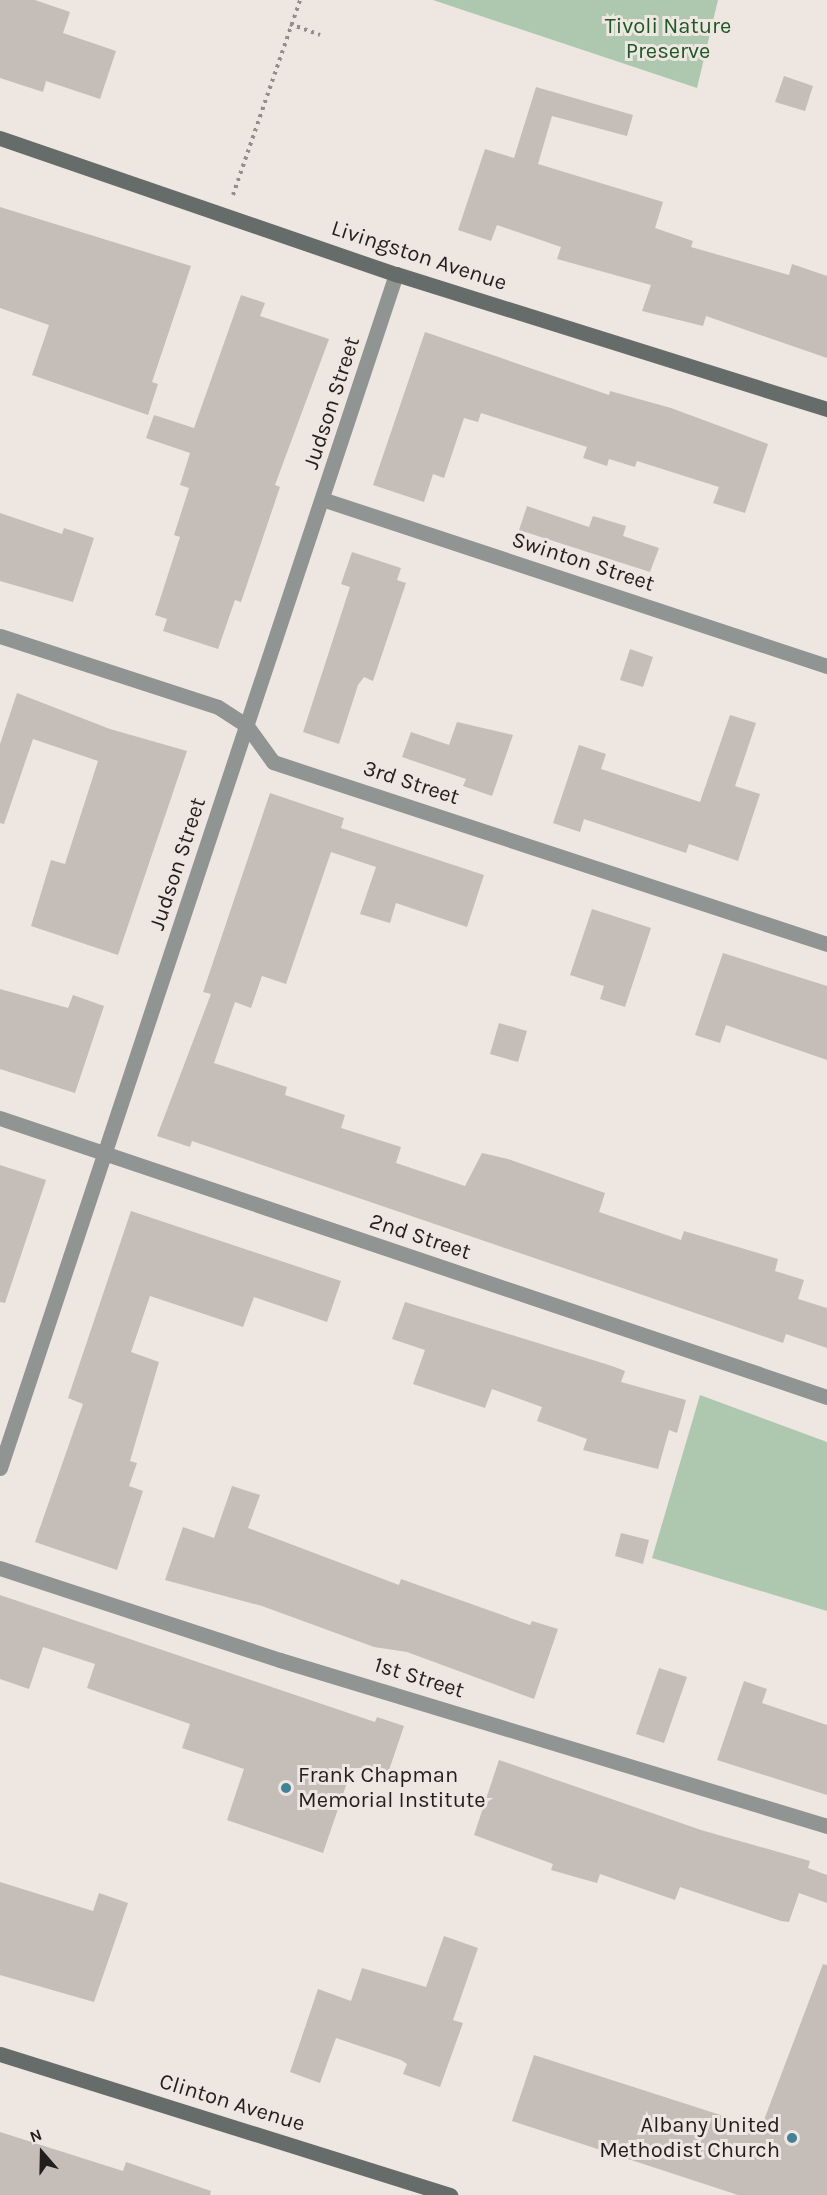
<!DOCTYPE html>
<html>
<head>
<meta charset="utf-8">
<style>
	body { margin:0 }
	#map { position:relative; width:827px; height:2195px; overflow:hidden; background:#eee6e1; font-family:Karla,sans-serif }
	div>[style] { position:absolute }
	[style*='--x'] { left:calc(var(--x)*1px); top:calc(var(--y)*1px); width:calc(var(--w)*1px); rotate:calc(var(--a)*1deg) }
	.green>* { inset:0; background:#aec8af }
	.building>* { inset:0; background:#c5bdb8 }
	.path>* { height:4px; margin-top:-2px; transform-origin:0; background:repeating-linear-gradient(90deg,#938e8a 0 3px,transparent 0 7.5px) }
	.street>* { height:15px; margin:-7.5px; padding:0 7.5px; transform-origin:7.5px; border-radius:7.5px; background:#909493 }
	.secondary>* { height:15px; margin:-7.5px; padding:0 7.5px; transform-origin:7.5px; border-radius:7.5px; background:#666c6a }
	.dots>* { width:16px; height:16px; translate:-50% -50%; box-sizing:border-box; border:3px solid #eee6e1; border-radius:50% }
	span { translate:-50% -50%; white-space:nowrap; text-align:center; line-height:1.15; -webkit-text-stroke:6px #eee6e1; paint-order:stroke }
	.park-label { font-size:22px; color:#1e5825 }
	.street-label { font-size:22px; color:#211e1c }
	.poi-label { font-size:22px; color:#211e1c }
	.left { translate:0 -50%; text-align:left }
	.right { translate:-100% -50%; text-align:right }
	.north { position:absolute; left:12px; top:2123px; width:60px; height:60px; -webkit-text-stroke:4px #eee6e1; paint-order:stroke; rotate:340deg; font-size:16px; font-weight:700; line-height:24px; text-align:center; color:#211e1c }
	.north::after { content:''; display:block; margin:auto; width:21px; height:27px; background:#211e1c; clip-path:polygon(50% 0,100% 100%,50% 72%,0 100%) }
</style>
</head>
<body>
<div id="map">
	<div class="green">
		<div style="clip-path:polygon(433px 0,718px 0,697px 88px)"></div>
		<div style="clip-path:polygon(700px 1395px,827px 1442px,827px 1611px,652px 1558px)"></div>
	</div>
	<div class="building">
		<div style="clip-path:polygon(0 0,35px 0,70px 12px,63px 33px,116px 51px,100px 99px,46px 81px,43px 92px,0 78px)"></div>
		<div style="clip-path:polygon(784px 76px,813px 86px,805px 111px,775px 102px)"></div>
		<div style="clip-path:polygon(536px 87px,633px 115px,627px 136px,552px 116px,538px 164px,663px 202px,655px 228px,693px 241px,691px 247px,789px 275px,792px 264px,827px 276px,827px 358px,706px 316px,703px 326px,642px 311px,651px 285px,557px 259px,561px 247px,497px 225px,491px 241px,458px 230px,485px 149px,514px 158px)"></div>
		<div style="clip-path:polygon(0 207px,191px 266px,152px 382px,158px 384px,148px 415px,32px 375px,49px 325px,0 308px)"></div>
		<div style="clip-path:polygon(241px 295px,265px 303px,260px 316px,329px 339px,275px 485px,280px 487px,241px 602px,235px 600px,218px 649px,163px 631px,167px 619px,155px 615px,180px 537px,174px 535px,189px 488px,180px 485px,190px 453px,146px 438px,154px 415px,194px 428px)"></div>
		<div style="clip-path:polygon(425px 332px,609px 395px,610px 391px,671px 408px,768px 444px,745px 513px,713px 503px,719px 487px,637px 461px,635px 467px,609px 459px,607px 466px,583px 458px,587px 447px,481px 413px,478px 422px,464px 418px,444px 478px,433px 474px,424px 502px,373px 485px)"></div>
		<div style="clip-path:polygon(527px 506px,589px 527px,593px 516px,626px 526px,623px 536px,659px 548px,650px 572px,519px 530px)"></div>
		<div style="clip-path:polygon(0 513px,62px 534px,64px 528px,94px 538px,73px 602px,0 581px)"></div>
		<div style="clip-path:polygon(352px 552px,401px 568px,397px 580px,406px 583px,373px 681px,364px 677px,358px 685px,339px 744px,303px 732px,350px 587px,341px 584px)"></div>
		<div style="clip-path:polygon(630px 649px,653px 657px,643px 687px,620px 680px)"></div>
		<div style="clip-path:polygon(17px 693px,110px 729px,187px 751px,118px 955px,31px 926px,51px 860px,65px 864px,98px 761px,33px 739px,4px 824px,0 823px,0 744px)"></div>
		<div style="clip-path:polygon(730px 715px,756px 723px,735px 786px,760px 794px,738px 861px,689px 844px,686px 853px,584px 819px,580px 832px,553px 823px,579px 745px,606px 754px,601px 769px,700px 802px)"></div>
		<div style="clip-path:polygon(457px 722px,513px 735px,492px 796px,463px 786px,466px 779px,402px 757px,411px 732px,449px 745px)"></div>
		<div style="clip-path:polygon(270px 793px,344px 818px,341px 828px,484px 875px,467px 927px,396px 903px,390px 923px,360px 914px,376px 867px,331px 852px,286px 984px,262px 976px,251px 1008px,235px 1002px,214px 1063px,287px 1087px,285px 1095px,345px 1115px,341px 1128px,401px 1147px,396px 1163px,465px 1186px,482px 1153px,508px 1159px,605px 1193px,599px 1212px,681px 1240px,684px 1231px,778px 1259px,775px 1271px,804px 1280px,798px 1299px,827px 1308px,827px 1348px,786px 1334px,783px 1343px,192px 1141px,190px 1147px,157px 1136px,211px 994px,203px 992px)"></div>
		<div style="clip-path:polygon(592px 909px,651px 928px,625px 1007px,600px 999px,604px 986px,570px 975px)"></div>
		<div style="clip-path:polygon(723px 953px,827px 986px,827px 1060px,726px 1025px,720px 1043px,695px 1035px)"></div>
		<div style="clip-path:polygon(0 989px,68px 1008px,73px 995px,104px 1006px,75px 1093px,0 1069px)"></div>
		<div style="clip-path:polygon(499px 1023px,527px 1031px,518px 1062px,490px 1054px)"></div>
		<div style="clip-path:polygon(0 1165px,46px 1180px,5px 1303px,0 1302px)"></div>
		<div style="clip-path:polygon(131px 1211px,341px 1281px,327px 1322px,254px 1297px,243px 1327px,150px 1296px,131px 1352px,159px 1362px,130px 1461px,137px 1463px,129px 1486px,143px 1491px,117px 1570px,35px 1542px,83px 1404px,68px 1398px)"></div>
		<div style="clip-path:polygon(405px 1302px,612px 1366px,625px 1371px,621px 1382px,686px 1400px,677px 1433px,669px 1430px,658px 1469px,583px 1450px,587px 1439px,537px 1421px,542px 1407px,492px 1389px,485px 1408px,413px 1384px,425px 1350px,392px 1339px)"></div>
		<div style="clip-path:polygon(232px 1486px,260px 1495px,248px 1528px,399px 1585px,401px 1579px,530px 1625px,532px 1621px,558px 1629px,534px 1699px,407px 1652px,374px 1647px,262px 1606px,165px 1580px,183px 1527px,214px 1538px)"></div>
		<div style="clip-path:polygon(621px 1533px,649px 1540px,643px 1564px,615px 1556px)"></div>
		<div style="clip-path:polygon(0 1595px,375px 1722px,377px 1717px,404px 1726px,386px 1779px,352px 1768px,323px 1853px,227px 1820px,244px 1769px,182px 1748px,190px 1724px,87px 1688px,95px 1664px,43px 1647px,29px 1689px,0 1679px)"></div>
		<div style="clip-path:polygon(659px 1668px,687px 1677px,664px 1743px,636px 1734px)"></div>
		<div style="clip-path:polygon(744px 1681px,767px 1689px,762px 1703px,827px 1725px,827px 1795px,717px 1760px)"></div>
		<div style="clip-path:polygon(499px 1760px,701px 1830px,810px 1861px,808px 1868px,827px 1875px,827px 1903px,799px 1893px,789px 1922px,781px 1921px,680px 1887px,675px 1900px,600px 1874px,597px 1883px,551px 1870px,553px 1864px,474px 1835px)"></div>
		<div style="clip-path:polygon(0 1882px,93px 1911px,99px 1893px,128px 1903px,94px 2002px,0 1975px)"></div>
		<div style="clip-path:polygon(444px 1936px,478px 1948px,453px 2020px,463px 2023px,440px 2087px,403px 2074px,407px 2064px,401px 2060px,336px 2038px,320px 2083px,290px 2072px,318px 1989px,351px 2001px,362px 1968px,426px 1987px)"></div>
		<div style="clip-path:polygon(823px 1964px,827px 1965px,827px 2195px,738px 2195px,512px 2121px,534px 2055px,761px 2128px)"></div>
		<div style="clip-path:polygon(0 2132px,123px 2171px,126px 2162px,211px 2191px,210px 2195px,0 2195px)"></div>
	</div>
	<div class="path">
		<div style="--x:290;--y:24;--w:32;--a:20"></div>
		<div style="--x:233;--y:195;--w:206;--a:-71"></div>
	</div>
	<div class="street">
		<div style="--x:325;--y:500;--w:529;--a:18.3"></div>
		<div style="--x:0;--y:636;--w:229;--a:18"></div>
		<div style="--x:218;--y:707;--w:35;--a:33"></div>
		<div style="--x:247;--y:726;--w:44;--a:54.2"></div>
		<div style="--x:273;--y:762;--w:583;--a:18.19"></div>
		<div style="--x:0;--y:1118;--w:873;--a:18.64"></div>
		<div style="--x:0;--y:1468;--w:1258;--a:-71.65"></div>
		<div style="--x:0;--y:1568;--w:295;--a:18.2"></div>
		<div style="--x:280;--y:1660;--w:572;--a:16.88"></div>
	</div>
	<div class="secondary">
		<div style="--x:0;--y:138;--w:419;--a:19"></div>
		<div style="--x:396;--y:274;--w:452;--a:17.4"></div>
		<div style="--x:0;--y:2054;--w:472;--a:17.4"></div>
	</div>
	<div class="dots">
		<div style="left:286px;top:1788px;background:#438197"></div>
		<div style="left:792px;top:2138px;background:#438197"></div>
	</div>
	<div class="park-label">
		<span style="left:668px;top:39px">Tivoli Nature<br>Preserve</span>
	</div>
	<div class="street-label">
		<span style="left:419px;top:256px;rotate:18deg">Livingston Avenue</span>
		<span style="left:332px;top:403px;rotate:-72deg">Judson Street</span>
		<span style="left:583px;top:562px;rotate:18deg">Swinton Street</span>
		<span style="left:411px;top:783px;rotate:18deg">3rd Street</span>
		<span style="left:178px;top:864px;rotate:-72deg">Judson Street</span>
		<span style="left:420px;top:1237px;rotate:18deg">2nd Street</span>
		<span style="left:419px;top:1678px;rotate:17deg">1st Street</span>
		<span style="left:232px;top:2103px;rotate:17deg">Clinton Avenue</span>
	</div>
	<div class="poi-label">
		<span class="left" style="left:298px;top:1788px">Frank Chapman<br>Memorial Institute</span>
		<span class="right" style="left:780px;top:2138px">Albany United<br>Methodist Church</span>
	</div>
	<div class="north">N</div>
</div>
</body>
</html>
